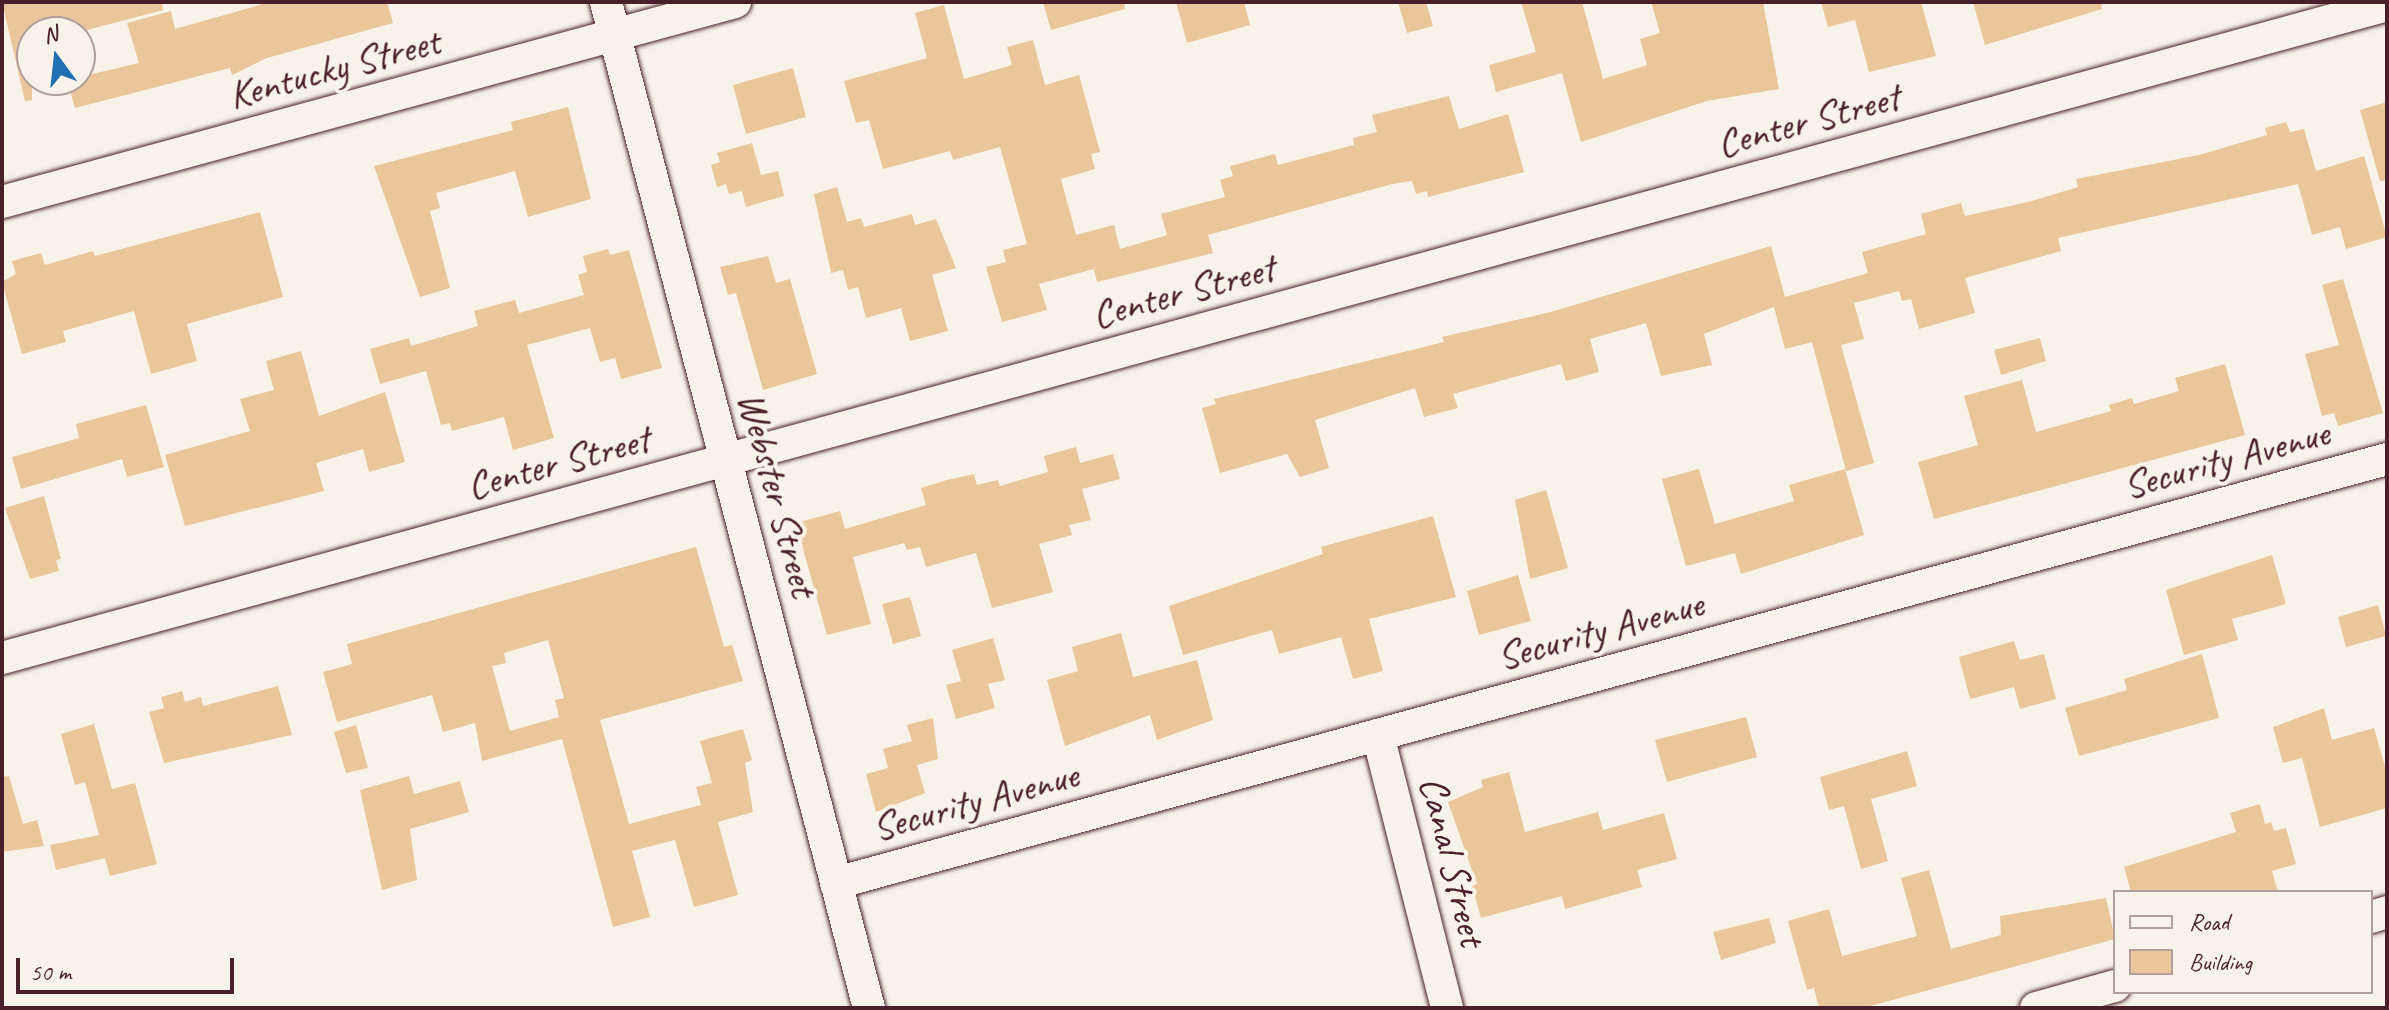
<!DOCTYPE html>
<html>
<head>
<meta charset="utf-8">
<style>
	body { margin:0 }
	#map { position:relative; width:2389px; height:1010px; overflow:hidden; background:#f7f3e8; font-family:Caveat,sans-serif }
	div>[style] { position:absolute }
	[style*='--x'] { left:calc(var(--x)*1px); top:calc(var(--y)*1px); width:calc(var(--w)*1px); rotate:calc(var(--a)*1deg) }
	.building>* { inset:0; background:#ebc69b }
	.roads { filter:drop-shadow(0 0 2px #4a1f2b) drop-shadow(0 0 2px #4a1f2b) }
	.street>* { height:32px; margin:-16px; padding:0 16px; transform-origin:16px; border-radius:16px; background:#f7f3e8 }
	span { translate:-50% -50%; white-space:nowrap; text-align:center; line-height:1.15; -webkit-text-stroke:8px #f7f3e8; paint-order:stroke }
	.street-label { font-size:40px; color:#4a1f2b }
	.frame { position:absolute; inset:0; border:4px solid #4a1f2b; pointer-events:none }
	.legend { position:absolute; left:2113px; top:890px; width:260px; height:104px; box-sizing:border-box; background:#f7f3e8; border:2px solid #b29e9c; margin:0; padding:10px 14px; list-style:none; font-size:24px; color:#4a1f2b }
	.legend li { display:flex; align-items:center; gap:16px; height:40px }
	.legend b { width:40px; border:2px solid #b29e9c }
	.north { position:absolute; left:16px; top:16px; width:80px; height:80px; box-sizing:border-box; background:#f7f3e8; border:2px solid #b29e9c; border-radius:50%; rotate:345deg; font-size:22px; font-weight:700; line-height:32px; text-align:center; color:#4a1f2b }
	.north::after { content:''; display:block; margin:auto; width:28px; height:36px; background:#1f6fb2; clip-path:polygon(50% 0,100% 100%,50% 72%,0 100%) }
	.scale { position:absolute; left:16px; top:958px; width:218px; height:36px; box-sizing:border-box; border:4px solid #4a1f2b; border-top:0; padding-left:10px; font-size:24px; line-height:28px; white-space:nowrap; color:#4a1f2b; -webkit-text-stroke:6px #f7f3e8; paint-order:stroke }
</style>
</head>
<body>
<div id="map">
	<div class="building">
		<div style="clip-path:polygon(2px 2px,162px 2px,163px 10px,80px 32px,32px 32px,32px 100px,25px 101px)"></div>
		<div style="clip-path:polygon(270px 2px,387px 2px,393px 23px,267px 58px,232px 75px,230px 68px,75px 108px,67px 80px,139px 63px,127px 23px,171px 11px,175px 29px)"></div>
		<div style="clip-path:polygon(1043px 2px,1124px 2px,1125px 9px,1051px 30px)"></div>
		<div style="clip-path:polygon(1176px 2px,1244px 2px,1250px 25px,1187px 43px)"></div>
		<div style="clip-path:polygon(1398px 2px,1426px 2px,1433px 26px,1407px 33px)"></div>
		<div style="clip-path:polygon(1521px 2px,1582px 2px,1603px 79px,1647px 65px,1640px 39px,1660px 33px,1651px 2px,1763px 2px,1779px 89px,1707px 101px,1581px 142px,1562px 73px,1496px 92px,1489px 65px,1536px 52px)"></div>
		<div style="clip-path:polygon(1821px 2px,1921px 2px,1936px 56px,1869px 72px,1855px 20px,1828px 27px)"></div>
		<div style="clip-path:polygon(1973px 2px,2101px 2px,2102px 9px,1985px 45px)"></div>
		<div style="clip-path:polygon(944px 5px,964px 79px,1012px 65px,1007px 47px,1033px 40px,1045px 85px,1079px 75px,1100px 152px,1091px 154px,1095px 169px,1061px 179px,1076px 235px,1114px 225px,1120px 249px,1167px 235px,1161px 214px,1225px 197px,1220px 180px,1233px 176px,1230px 166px,1275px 154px,1278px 165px,1354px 145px,1353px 138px,1377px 132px,1372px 115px,1449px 96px,1459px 129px,1508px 114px,1524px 172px,1428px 197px,1427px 191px,1416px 194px,1412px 181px,1392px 184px,1208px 235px,1213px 253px,1097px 282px,1094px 269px,1039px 284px,1047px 310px,1002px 322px,986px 267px,1006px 262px,1003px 250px,1027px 244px,1000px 147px,953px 160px,950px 151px,883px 169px,869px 120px,856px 123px,844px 81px,927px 58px,915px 13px)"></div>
		<div style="clip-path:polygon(793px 68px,806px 117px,746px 134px,733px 85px)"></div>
		<div style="clip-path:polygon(2387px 102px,2387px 180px,2380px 181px,2360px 110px)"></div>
		<div style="clip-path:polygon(568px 107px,591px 199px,528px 217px,515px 171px,436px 193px,440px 208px,430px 211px,450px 288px,420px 297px,374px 166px,513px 130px,511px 122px)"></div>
		<div style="clip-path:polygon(2286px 122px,2290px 132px,2304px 129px,2316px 171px,2364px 156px,2387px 237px,2346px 249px,2340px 227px,2312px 235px,2298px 184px,2058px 238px,2061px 251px,1965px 278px,1975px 313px,1919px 329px,1911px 299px,1902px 301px,1899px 291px,1854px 303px,1864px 339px,1841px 345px,1874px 463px,1846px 471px,1812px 342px,1785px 349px,1774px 307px,1704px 334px,1712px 365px,1661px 376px,1646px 323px,1590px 339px,1599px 372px,1566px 381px,1561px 364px,1453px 394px,1458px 408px,1424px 417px,1415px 388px,1315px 420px,1329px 468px,1300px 477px,1287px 454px,1220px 473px,1202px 408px,1216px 404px,1214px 399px,1444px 342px,1442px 337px,1551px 312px,1771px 246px,1785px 297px,1868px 273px,1862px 252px,1926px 234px,1921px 214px,1961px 203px,1965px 216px,2032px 201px,2078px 187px,2076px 179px,2199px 155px,2267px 135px,2265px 128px)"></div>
		<div style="clip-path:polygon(752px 143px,761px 175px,778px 171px,784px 196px,746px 207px,742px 191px,729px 194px,726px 184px,717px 187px,711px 165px,720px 162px,717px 153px)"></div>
		<div style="clip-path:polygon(837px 187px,847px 222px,861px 218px,864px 227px,912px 214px,915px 225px,936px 219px,956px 268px,932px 275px,948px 331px,910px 341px,901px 308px,866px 318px,858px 287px,848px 290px,843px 270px,831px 273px,814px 194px)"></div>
		<div style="clip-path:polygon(260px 212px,283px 297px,187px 324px,197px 361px,151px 374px,134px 311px,63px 331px,66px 342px,22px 354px,2px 282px,16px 274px,12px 261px,41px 253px,45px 265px,93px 251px,95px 256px)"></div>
		<div style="clip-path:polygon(608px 249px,610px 255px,629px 250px,662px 368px,621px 379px,615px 358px,600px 362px,590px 328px,527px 345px,554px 438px,513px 450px,504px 417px,452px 431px,450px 423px,441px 425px,426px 371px,380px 384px,370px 349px,409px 338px,411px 346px,478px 326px,474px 311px,515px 300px,519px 313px,584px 295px,578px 275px,587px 272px,583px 256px)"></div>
		<div style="clip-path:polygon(768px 256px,776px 283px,790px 279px,817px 374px,763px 390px,736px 293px,728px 295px,720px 267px)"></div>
		<div style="clip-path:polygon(2343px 279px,2383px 413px,2338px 426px,2334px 413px,2322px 416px,2305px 354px,2339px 345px,2322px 285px)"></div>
		<div style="clip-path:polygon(2040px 338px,2046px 361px,2001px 375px,1994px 350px)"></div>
		<div style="clip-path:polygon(301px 351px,319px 416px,385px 392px,405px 462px,369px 472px,363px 449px,316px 463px,324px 491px,185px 526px,165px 455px,250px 431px,240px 399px,274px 390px,266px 361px)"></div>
		<div style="clip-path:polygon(2225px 364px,2245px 435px,1934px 519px,1918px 462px,1978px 445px,1964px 396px,2022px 380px,2036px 432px,2111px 411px,2109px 405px,2132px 398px,2134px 404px,2179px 391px,2175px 378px)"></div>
		<div style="clip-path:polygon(146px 405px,164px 467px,127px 477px,122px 459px,21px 489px,12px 457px,79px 438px,76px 424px)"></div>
		<div style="clip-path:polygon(1076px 447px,1080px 463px,1113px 454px,1120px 479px,1082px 489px,1091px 520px,1069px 525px,1072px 535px,1039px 544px,1053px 592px,992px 608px,976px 553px,926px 567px,920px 547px,907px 550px,904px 543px,853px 557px,871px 624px,827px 635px,796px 523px,840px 511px,845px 529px,926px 505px,921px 488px,947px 480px,974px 474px,977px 485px,998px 480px,1000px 486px,1048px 472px,1044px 456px)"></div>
		<div style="clip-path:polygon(1699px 469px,1715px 524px,1794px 501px,1789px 485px,1845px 469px,1864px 535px,1741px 574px,1735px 553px,1686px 566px,1662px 479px)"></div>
		<div style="clip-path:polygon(1546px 490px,1568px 568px,1530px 579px,1515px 500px)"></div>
		<div style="clip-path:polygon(44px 496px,61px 559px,56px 560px,59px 571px,30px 579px,5px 508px)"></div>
		<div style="clip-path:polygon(1433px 516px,1456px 597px,1369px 619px,1383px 671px,1353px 679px,1341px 637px,1279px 654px,1272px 630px,1183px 655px,1169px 606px,1323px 554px,1321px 547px)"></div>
		<div style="clip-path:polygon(evenodd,696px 547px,724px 647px,732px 645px,743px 681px,600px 720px,629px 824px,701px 805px,696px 787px,712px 783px,700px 741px,743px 729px,752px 760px,745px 763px,753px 812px,718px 822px,738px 895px,694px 907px,675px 840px,632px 851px,650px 917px,613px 927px,562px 739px,482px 761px,475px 723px,443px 732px,432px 695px,337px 722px,323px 672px,352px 664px,347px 644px,696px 547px,548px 640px,564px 698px,555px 700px,559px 717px,510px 731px,492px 666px,506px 663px,504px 653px,548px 640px)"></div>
		<div style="clip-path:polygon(2272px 555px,2286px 604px,2232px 619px,2238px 640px,2184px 655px,2166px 590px)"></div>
		<div style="clip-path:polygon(1518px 575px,1531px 621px,1479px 635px,1467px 591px)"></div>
		<div style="clip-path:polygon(910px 597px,921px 636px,893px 644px,882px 604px)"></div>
		<div style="clip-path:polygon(2378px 605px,2386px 636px,2346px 647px,2338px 617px)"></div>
		<div style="clip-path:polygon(1121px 633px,1133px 677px,1197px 660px,1213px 720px,1157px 740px,1150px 715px,1065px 746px,1047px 680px,1078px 671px,1072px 647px)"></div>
		<div style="clip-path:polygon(993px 638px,1005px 680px,988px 684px,995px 708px,956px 719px,946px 685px,961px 681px,952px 650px)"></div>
		<div style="clip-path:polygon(2014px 641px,2020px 660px,2044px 654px,2056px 699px,2020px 709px,2014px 687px,1970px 699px,1959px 657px)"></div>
		<div style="clip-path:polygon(2202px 654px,2219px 718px,2079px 756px,2065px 708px,2127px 690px,2124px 679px)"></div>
		<div style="clip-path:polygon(278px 686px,292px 735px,164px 763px,149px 712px,164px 708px,161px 697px,182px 691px,185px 702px,201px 697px,203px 706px)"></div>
		<div style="clip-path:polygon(2324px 708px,2332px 740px,2374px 728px,2387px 774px,2387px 808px,2320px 827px,2302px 758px,2283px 763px,2273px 727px)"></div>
		<div style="clip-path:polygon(1746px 717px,1757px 757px,1667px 782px,1655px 740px)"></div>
		<div style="clip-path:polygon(933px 718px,938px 759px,917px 765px,925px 793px,876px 812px,866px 774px,888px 768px,883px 749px,912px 741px,907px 725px)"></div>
		<div style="clip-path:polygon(94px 724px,112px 789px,135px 783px,157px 864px,110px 876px,105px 858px,56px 870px,50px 845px,99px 835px,85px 782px,75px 785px,61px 734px)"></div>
		<div style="clip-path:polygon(356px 725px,368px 768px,346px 773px,334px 732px)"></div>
		<div style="clip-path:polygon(1907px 751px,1917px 786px,1871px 799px,1888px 861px,1861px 869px,1844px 806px,1829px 810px,1820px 777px)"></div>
		<div style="clip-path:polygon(1509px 772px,1525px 832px,1598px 812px,1603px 830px,1664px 813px,1677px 859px,1637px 870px,1642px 887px,1565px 909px,1562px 896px,1481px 918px,1472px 886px,1477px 884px,1448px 802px,1483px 787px,1481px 780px)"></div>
		<div style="clip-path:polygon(9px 776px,23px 824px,37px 820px,44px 846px,2px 852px,2px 777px)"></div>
		<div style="clip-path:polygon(409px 776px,414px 794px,460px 781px,469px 812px,410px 829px,417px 880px,382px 890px,360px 790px)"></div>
		<div style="clip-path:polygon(2260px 804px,2265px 824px,2271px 822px,2274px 831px,2286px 828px,2296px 864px,2272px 871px,2278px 892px,2131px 892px,2124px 867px,2236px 832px,2230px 813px)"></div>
		<div style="clip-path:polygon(1929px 870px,1951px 949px,2001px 935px,2000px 916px,2106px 898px,2115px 939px,1863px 1008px,1819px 1008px,1814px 988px,1807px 990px,1788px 921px,1829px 909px,1842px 956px,1917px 936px,1901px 878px)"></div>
		<div style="clip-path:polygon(1769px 918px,1776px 943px,1721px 960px,1713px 932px)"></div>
	</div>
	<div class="roads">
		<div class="street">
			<div style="--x:606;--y:2;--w:1040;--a:75.35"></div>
			<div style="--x:2;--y:202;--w:760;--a:-15.26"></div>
			<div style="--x:2;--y:658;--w:2473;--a:-15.31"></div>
			<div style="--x:1378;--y:735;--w:282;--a:75.8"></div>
			<div style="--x:836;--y:883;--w:1608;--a:-15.29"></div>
			<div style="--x:2371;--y:917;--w:17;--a:-17"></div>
			<div style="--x:2036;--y:1008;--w:82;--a:-15.6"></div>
		</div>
	</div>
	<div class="street-label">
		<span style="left:334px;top:68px;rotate:-15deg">Kentucky Street</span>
		<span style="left:1808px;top:120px;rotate:-15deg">Center Street</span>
		<span style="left:1183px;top:291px;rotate:-15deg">Center Street</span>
		<span style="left:2226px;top:459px;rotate:-15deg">Security Avenue</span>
		<span style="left:558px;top:462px;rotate:-15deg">Center Street</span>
		<span style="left:778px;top:494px;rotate:75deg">Webster Street</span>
		<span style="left:1600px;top:630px;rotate:-15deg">Security Avenue</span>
		<span style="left:975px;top:801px;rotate:-15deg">Security Avenue</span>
		<span style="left:1453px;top:861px;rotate:76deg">Canal Street</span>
	</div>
	<div class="frame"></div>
	<ul class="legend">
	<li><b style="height:10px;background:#f7f3e8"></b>Road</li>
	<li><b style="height:22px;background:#ebc69b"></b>Building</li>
	</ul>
	<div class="north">N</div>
	<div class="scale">50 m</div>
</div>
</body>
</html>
